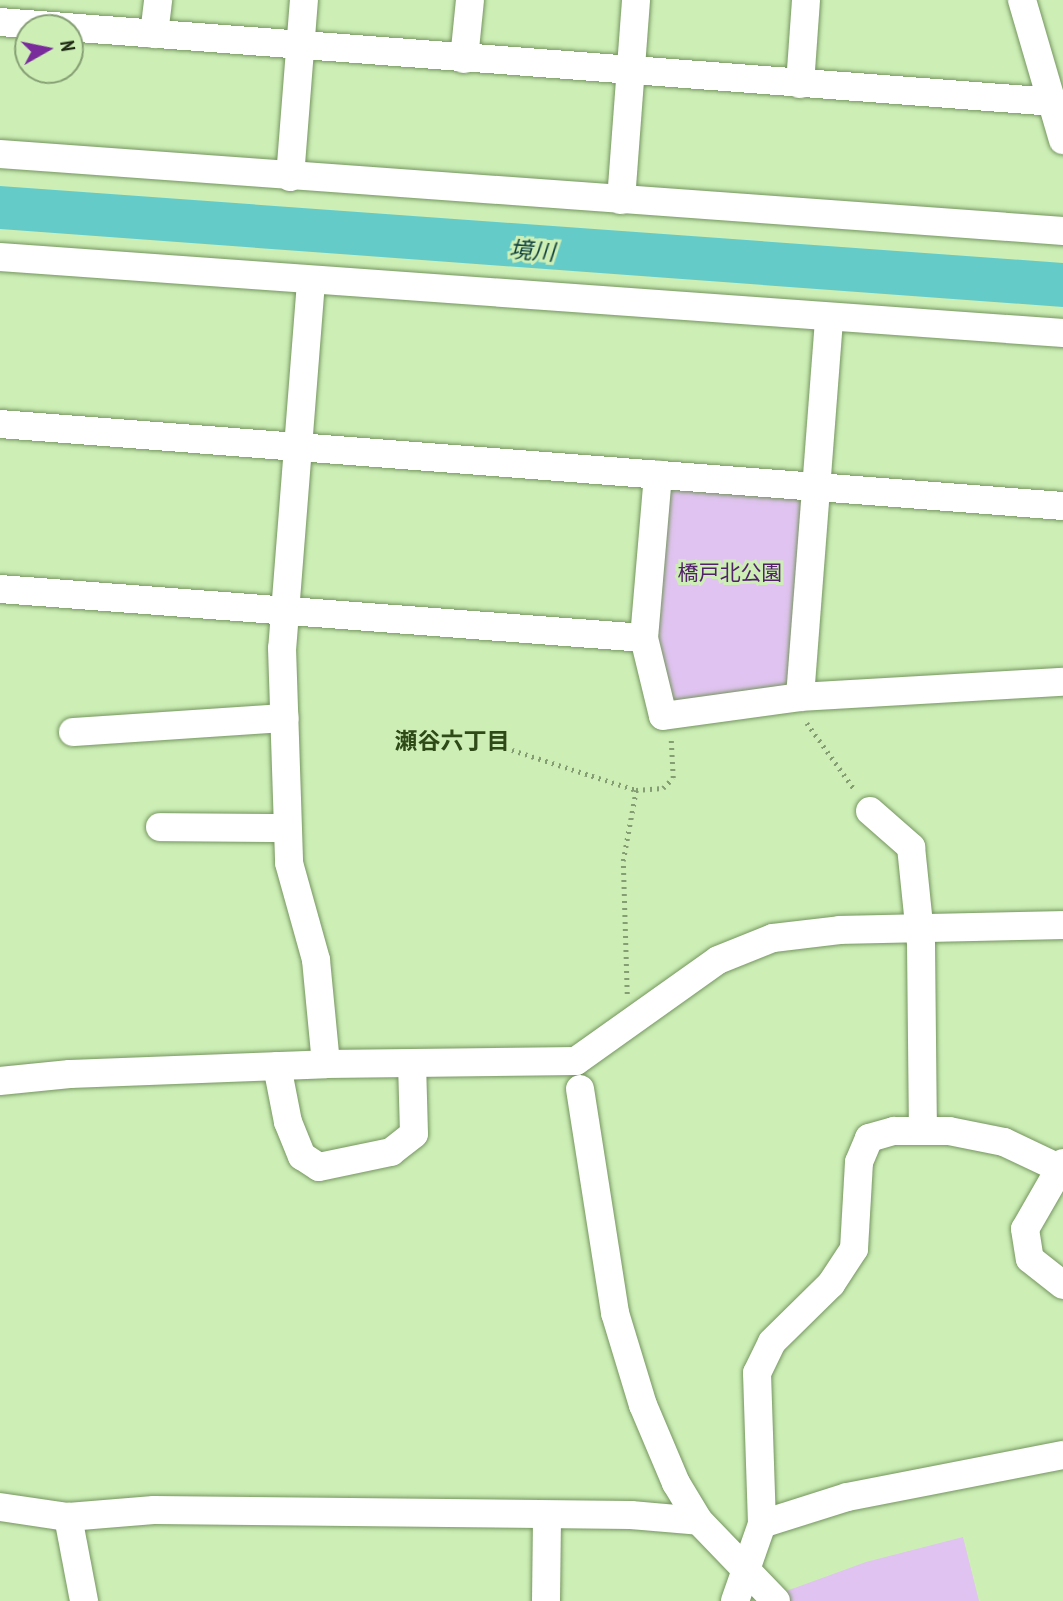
<!DOCTYPE html>
<html>
<head>
<meta charset="utf-8">
<style>
	body { margin:0 }
	#map { position:relative; width:1063px; height:1601px; overflow:hidden; background:#cdefb6; font-family:"PT Sans Narrow","Noto Sans JP",sans-serif }
	div>[style] { position:absolute }
	[style*='--x'] { left:calc(var(--x)*1px); top:calc(var(--y)*1px); width:calc(var(--w)*1px); rotate:calc(var(--a)*1deg) }
	.green>* { inset:0; background:#e0c3f0 }
	.water>* { inset:0; background:#65cbc8 }
	.path>* { height:4.5px; margin-top:-2.25px; transform-origin:0; background:repeating-linear-gradient(90deg,#849d72 0 2px,transparent 0 7px) }
	.roads { filter:drop-shadow(0 0 2px #769560) drop-shadow(0 0 2px #769560) }
	.minor>* { height:28px; margin:-14px; padding:0 14px; transform-origin:14px; border-radius:14px; background:#fff }
	span { translate:-50% -50%; white-space:nowrap; text-align:center; line-height:1.15; -webkit-text-stroke:6px #cdefb6; paint-order:stroke }
	.park-label { font-size:21px; color:#52216a }
	.water-label { font-size:23px; color:#0f3f3e; font-style:italic }
	.neighbourhood-label { font-size:23px; color:#2e4a17; font-weight:700 }
	.north { position:absolute; left:14px; top:14px; width:70px; height:70px; box-sizing:border-box; background:#cdefb6; border:2px solid #869f74; border-radius:50%; rotate:81deg; font-size:19px; font-weight:700; line-height:28px; text-align:center; color:#1c2812 }
	.north::after { content:''; display:block; margin:auto; width:24px; height:32px; background:#792b9c; clip-path:polygon(50% 0,100% 100%,50% 72%,0 100%) }
</style>
</head>
<body>
<div id="map">
	<div class="green">
		<div style="clip-path:polygon(681px 485px,809px 499px,792px 682px,778px 691px,674px 703px,652px 647px,665px 491px)"></div>
		<div style="clip-path:polygon(963px 1537px,979px 1601px,786px 1601px,778px 1594px,866px 1562px)"></div>
	</div>
	<div class="water">
		<div style="clip-path:polygon(0 186px,1063px 263px,1063px 307px,0 229px)"></div>
	</div>
	<div class="path">
		<div style="--x:807;--y:723;--w:82;--a:54.4"></div>
		<div style="--x:512;--y:750;--w:130;--a:17.9"></div>
		<div style="--x:636;--y:790;--w:27;--a:-4"></div>
		<div style="--x:663;--y:788;--w:14;--a:-45"></div>
		<div style="--x:673;--y:778;--w:38;--a:-93"></div>
		<div style="--x:627;--y:994;--w:133;--a:-91.7"></div>
		<div style="--x:623;--y:861;--w:72;--a:-79.6"></div>
	</div>
	<div class="roads">
		<div class="minor">
			<div style="--x:1022;--y:0;--w:146;--a:73.7"></div>
			<div style="--x:0;--y:22;--w:1056;--a:4.34"></div>
			<div style="--x:154;--y:34;--w:34;--a:-83"></div>
			<div style="--x:464;--y:59;--w:59;--a:-84.2"></div>
			<div style="--x:800;--y:84;--w:84;--a:-85.9"></div>
			<div style="--x:0;--y:154;--w:1066;--a:4.14"></div>
			<div style="--x:290;--y:177;--w:178;--a:-85.5"></div>
			<div style="--x:621;--y:200;--w:201;--a:-85.7"></div>
			<div style="--x:0;--y:257;--w:1066;--a:4.09"></div>
			<div style="--x:311;--y:282;--w:367;--a:94.5"></div>
			<div style="--x:282;--y:648;--w:215;--a:88.1"></div>
			<div style="--x:289;--y:863;--w:101;--a:74.4"></div>
			<div style="--x:316;--y:960;--w:104;--a:84.5"></div>
			<div style="--x:0;--y:424;--w:1066;--a:4.41"></div>
			<div style="--x:0;--y:589;--w:646;--a:4.35"></div>
			<div style="--x:644;--y:638;--w:80;--a:76.3"></div>
			<div style="--x:663;--y:716;--w:138;--a:-7.9"></div>
			<div style="--x:800;--y:697;--w:263;--a:-3.3"></div>
			<div style="--x:644;--y:638;--w:164;--a:-85.1"></div>
			<div style="--x:800;--y:697;--w:379;--a:-85.6"></div>
			<div style="--x:73;--y:732;--w:212;--a:-3.8"></div>
			<div style="--x:870;--y:811;--w:55;--a:41.3"></div>
			<div style="--x:911;--y:847;--w:98;--a:84.1"></div>
			<div style="--x:921;--y:944;--w:186;--a:89.4"></div>
			<div style="--x:160;--y:827;--w:127;--a:0.5"></div>
			<div style="--x:277;--y:1066;--w:57;--a:78.9"></div>
			<div style="--x:288;--y:1122;--w:37;--a:68"></div>
			<div style="--x:302;--y:1156;--w:20;--a:33"></div>
			<div style="--x:319;--y:1167;--w:74;--a:-11.8"></div>
			<div style="--x:391;--y:1152;--w:29;--a:-38"></div>
			<div style="--x:414;--y:1134;--w:70;--a:-91.6"></div>
			<div style="--x:0;--y:1081;--w:70;--a:-5.7"></div>
			<div style="--x:70;--y:1074;--w:256;--a:-2.2"></div>
			<div style="--x:326;--y:1064;--w:250;--a:-0.7"></div>
			<div style="--x:576;--y:1061;--w:174;--a:-35.4"></div>
			<div style="--x:718;--y:960;--w:59;--a:-21.8"></div>
			<div style="--x:773;--y:938;--w:67;--a:-6.8"></div>
			<div style="--x:840;--y:930;--w:223;--a:-1.3"></div>
			<div style="--x:580;--y:1089;--w:227;--a:81.1"></div>
			<div style="--x:615;--y:1313;--w:96;--a:73.1"></div>
			<div style="--x:643;--y:1405;--w:85;--a:67.1"></div>
			<div style="--x:676;--y:1483;--w:44;--a:58.8"></div>
			<div style="--x:699;--y:1521;--w:111;--a:46.1"></div>
			<div style="--x:1063;--y:1163;--w:76;--a:119.9"></div>
			<div style="--x:1025;--y:1229;--w:30;--a:81"></div>
			<div style="--x:1030;--y:1259;--w:42;--a:38.2"></div>
			<div style="--x:0;--y:1507;--w:69;--a:8.4"></div>
			<div style="--x:68;--y:1517;--w:86;--a:-4.7"></div>
			<div style="--x:154;--y:1510;--w:477;--a:0.6"></div>
			<div style="--x:631;--y:1515;--w:68;--a:5"></div>
			<div style="--x:68;--y:1517;--w:86;--a:79.2"></div>
			<div style="--x:762;--y:1524;--w:89;--a:-17.6"></div>
			<div style="--x:847;--y:1497;--w:220;--a:-11"></div>
			<div style="--x:546;--y:1601;--w:85;--a:-89.3"></div>
			<div style="--x:735;--y:1601;--w:82;--a:-70.7"></div>
			<div style="--x:762;--y:1524;--w:151;--a:-91.9"></div>
			<div style="--x:757;--y:1373;--w:34;--a:-64"></div>
			<div style="--x:772;--y:1342;--w:83;--a:-44.5"></div>
			<div style="--x:831;--y:1284;--w:42;--a:-56.7"></div>
			<div style="--x:854;--y:1249;--w:87;--a:-86.7"></div>
			<div style="--x:859;--y:1162;--w:26;--a:-67"></div>
			<div style="--x:869;--y:1138;--w:26;--a:-16"></div>
			<div style="--x:894;--y:1131;--w:55;--a:0"></div>
			<div style="--x:949;--y:1131;--w:56;--a:11.3"></div>
			<div style="--x:1004;--y:1142;--w:61;--a:25.3"></div>
		</div>
	</div>
	<div class="park-label">
		<span style="left:730px;top:573px">橋戸北公園</span>
	</div>
	<div class="water-label">
		<span style="left:532px;top:251px;rotate:4deg">境川</span>
	</div>
	<div class="neighbourhood-label">
		<span style="left:452px;top:741px">瀬谷六丁目</span>
	</div>
	<div class="north">N</div>
</div>
</body>
</html>
